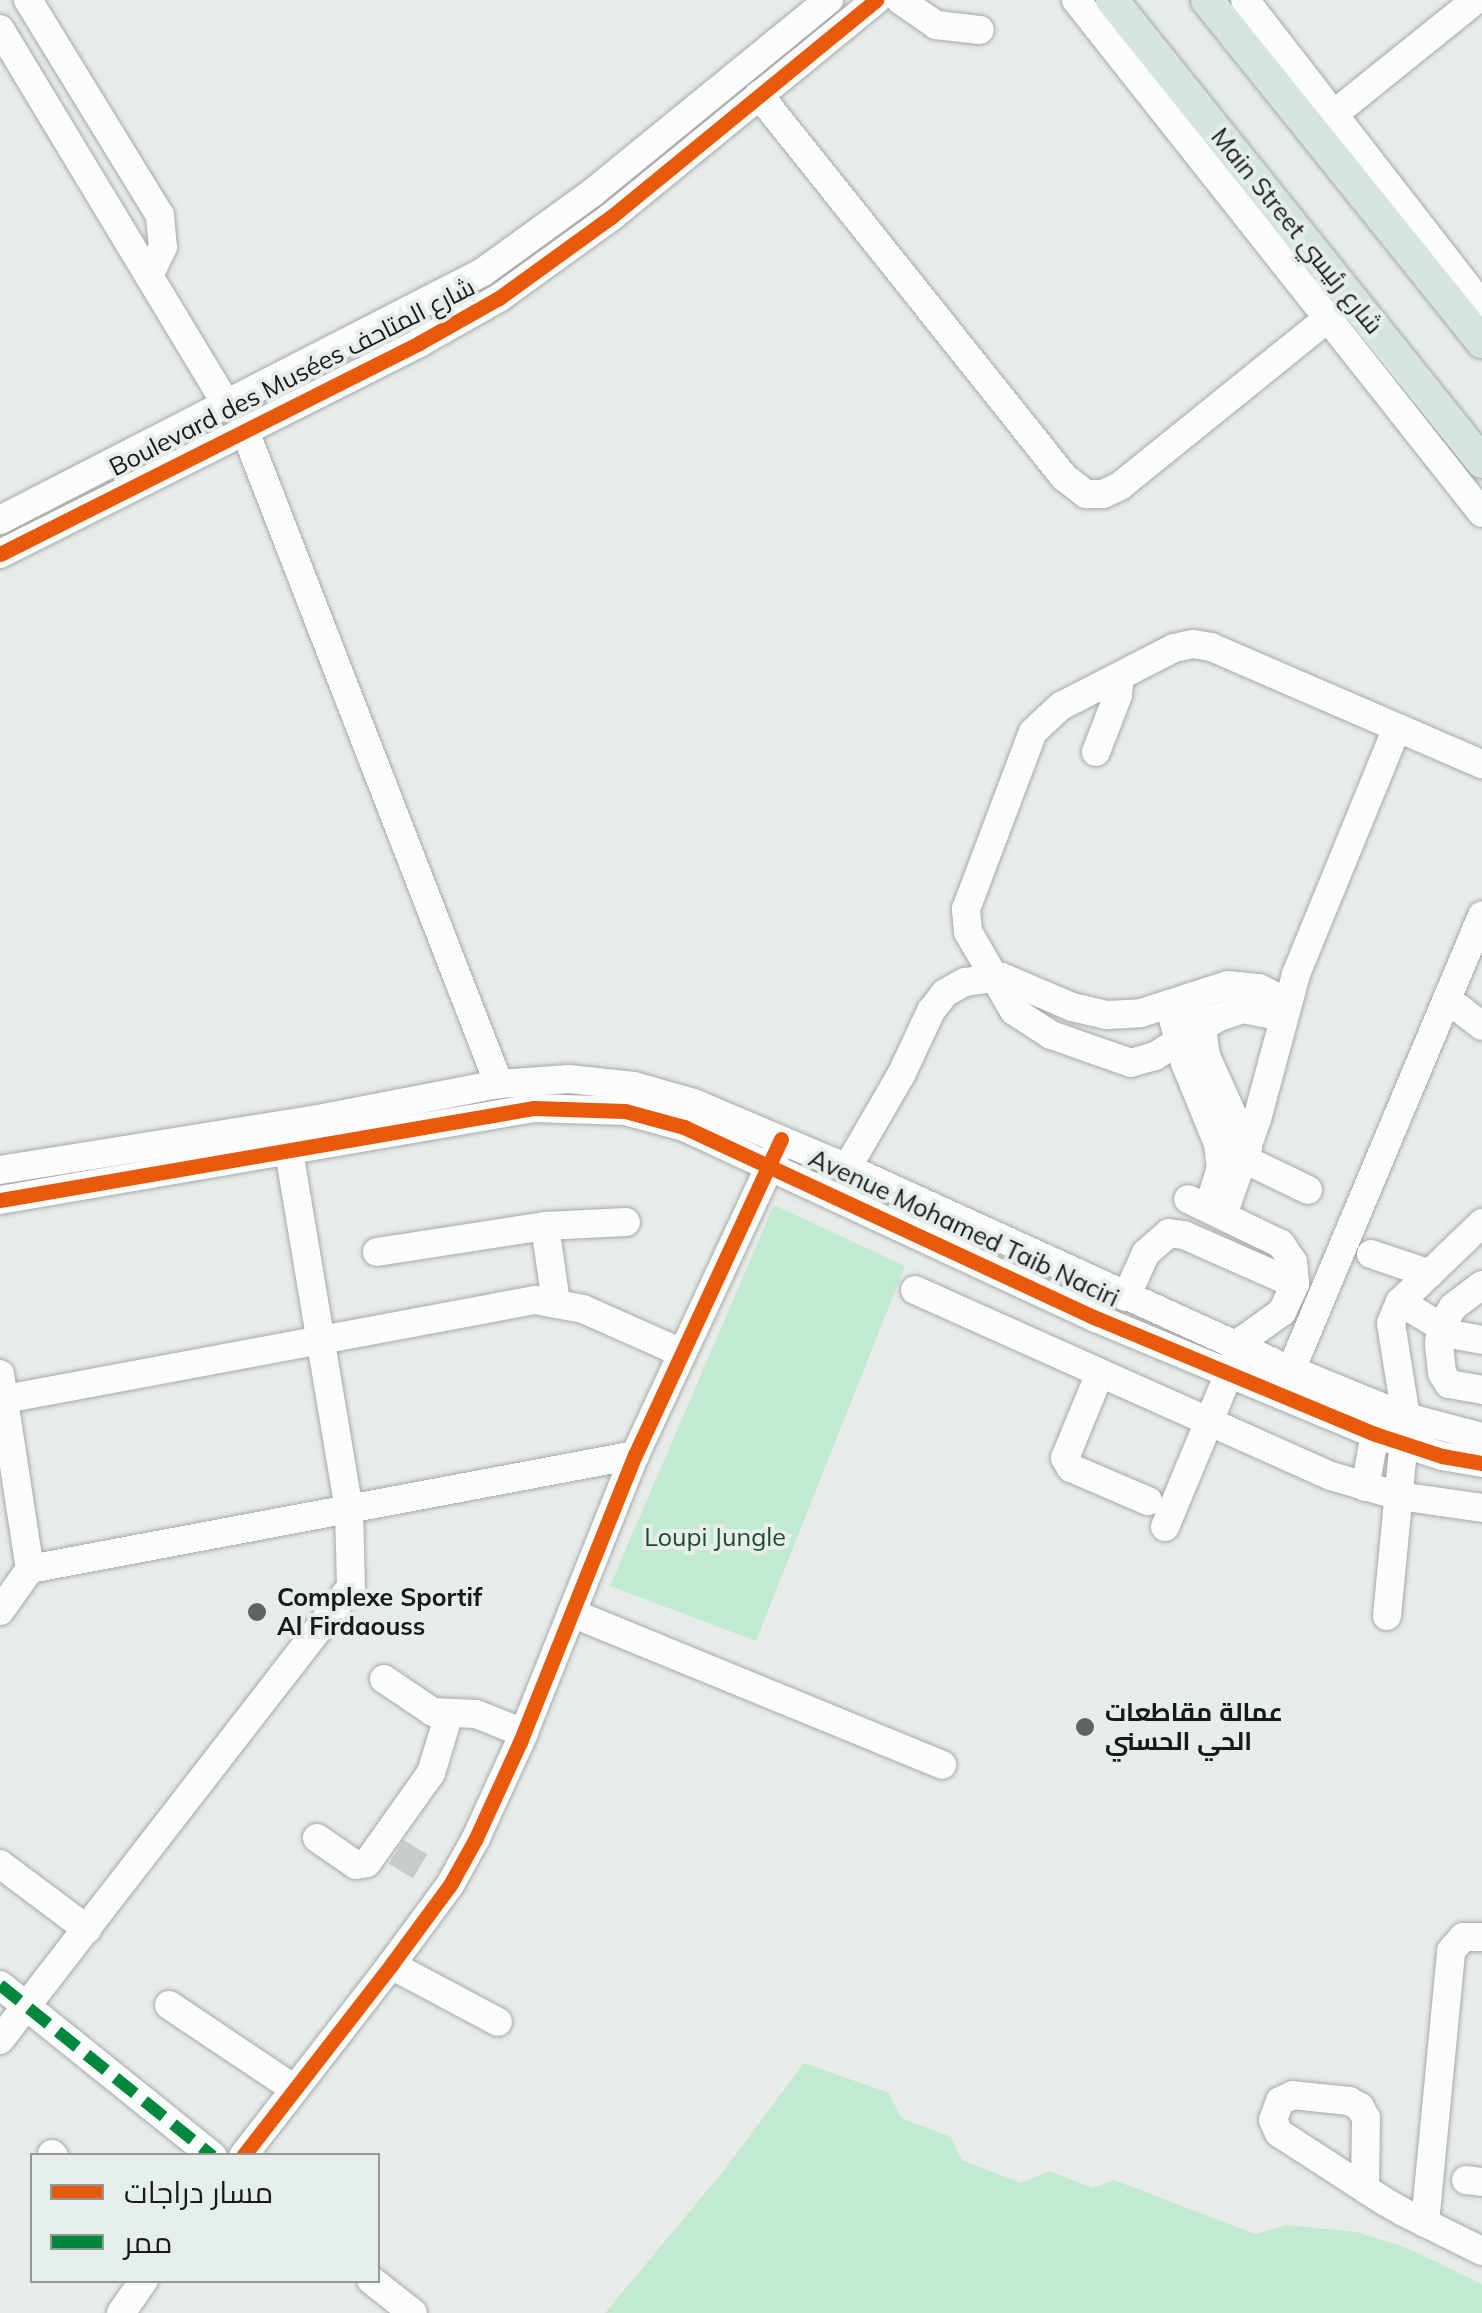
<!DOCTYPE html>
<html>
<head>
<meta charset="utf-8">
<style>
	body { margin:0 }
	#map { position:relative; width:1482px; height:2313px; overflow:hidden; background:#e7ece9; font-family:Mulish,Cairo,sans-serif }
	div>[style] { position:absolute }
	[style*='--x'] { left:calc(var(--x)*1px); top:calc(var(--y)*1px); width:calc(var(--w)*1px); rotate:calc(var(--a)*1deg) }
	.green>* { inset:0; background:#c2e9d1 }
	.minor-tunnel>* { height:28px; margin-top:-14px; transform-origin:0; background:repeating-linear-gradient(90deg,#c8ccca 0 28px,transparent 0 42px) }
	.roads { filter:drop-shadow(0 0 2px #a6a9a8) drop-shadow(0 0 2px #a6a9a8) }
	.minor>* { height:28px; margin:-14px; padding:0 14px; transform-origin:14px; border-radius:14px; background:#fbfcfc }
	.major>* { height:32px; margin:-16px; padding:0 16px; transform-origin:16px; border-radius:16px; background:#d6e4de }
	.quiet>* { height:12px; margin-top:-6px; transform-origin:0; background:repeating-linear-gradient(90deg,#00873e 0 25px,transparent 0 37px) }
	.cycleway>* { height:15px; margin:-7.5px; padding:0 7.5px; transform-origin:7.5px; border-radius:7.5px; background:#e8590c }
	.dots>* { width:28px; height:28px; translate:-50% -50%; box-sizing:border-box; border:5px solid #e5eee8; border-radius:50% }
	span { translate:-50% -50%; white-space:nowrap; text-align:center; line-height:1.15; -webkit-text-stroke:8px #e5eee8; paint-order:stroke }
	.street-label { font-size:25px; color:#171a18 }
	.park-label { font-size:25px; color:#1e4932 }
	.poi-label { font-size:25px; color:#171a18; font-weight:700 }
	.left { translate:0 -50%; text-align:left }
	.legend { position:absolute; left:30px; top:2153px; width:350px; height:130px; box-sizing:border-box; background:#e5eee8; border:2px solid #939995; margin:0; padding:12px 18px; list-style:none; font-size:30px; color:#171a18 }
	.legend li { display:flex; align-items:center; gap:20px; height:50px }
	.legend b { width:50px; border:2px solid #939995 }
</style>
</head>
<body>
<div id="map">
	<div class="green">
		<div style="clip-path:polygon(774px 1205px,905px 1266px,756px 1641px,610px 1586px)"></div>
		<div style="clip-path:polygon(804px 2063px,889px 2093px,901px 2118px,951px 2137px,962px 2160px,1021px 2183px,1049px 2171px,1093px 2188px,1114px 2180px,1255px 2234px,1287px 2225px,1357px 2232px,1407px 2248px,1482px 2284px,1482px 2313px,605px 2313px,725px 2169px)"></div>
	</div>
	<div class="minor-tunnel">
		<div style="--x:396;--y:1852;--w:41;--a:31"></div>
	</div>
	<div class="roads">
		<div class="minor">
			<div style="--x:28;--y:0;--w:252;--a:58.5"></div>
			<div style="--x:160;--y:215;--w:32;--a:85"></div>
			<div style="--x:163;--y:247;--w:32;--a:116"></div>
			<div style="--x:900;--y:0;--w:44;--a:34.8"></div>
			<div style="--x:936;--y:25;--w:44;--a:6.5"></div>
			<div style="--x:1076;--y:0;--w:654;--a:51.64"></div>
			<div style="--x:1245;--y:0;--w:387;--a:52.2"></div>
			<div style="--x:0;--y:29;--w:440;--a:58.9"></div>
			<div style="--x:759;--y:95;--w:489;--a:51.4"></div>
			<div style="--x:1064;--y:477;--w:28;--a:38"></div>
			<div style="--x:1086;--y:494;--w:17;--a:0"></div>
			<div style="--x:1103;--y:494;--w:19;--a:-25"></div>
			<div style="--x:1120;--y:486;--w:266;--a:-38.9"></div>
			<div style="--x:1334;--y:114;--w:182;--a:-38.8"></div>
			<div style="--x:245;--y:431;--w:701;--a:68.75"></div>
			<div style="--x:0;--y:520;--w:543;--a:-27.18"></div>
			<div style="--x:483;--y:272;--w:135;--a:-35.9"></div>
			<div style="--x:592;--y:193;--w:306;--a:-39.2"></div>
			<div style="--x:0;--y:554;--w:469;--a:-26.7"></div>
			<div style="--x:419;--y:343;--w:92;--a:-29.4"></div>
			<div style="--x:499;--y:298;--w:138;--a:-35.9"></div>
			<div style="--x:611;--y:217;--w:343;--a:-39.3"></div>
			<div style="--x:1096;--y:752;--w:61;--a:-68.9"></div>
			<div style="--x:1118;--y:695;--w:19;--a:-84"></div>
			<div style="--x:1447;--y:999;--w:44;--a:37.6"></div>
			<div style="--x:1169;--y:1004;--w:61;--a:74.8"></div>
			<div style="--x:1185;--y:1063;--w:87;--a:67.8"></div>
			<div style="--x:1218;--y:1144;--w:23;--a:83"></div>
			<div style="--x:1221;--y:1167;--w:37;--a:107"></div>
			<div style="--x:1200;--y:1015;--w:41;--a:81.7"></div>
			<div style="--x:1206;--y:1056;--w:102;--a:65.7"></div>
			<div style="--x:1283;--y:1017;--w:41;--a:-168.7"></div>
			<div style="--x:1243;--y:1009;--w:28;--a:161"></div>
			<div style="--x:1217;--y:1018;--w:73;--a:148.5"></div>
			<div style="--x:1155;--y:1056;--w:25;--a:164"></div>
			<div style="--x:1131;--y:1063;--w:85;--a:-160.7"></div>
			<div style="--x:1051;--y:1035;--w:44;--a:-147"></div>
			<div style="--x:1014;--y:1011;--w:91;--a:-120.2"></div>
			<div style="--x:968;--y:932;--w:23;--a:-95"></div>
			<div style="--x:966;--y:909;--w:189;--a:-69.3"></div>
			<div style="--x:1033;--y:732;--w:38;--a:-43"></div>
			<div style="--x:1061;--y:706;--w:127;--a:-27.2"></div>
			<div style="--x:1174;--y:648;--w:19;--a:-12"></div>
			<div style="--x:1193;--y:644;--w:18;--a:9"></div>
			<div style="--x:1211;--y:647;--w:295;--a:23.4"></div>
			<div style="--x:1244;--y:1159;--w:71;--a:25.8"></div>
			<div style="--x:847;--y:1168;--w:108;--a:-59.9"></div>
			<div style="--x:901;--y:1075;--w:71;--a:-64.9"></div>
			<div style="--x:931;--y:1011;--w:23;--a:-52"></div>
			<div style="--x:945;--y:993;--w:23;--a:-29"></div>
			<div style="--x:965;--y:982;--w:37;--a:-8"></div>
			<div style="--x:1002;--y:977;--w:76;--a:23.2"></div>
			<div style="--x:1072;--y:1007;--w:36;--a:13"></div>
			<div style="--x:1107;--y:1015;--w:34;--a:-3"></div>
			<div style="--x:1141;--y:1013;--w:91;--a:-17.8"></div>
			<div style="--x:1228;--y:985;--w:31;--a:6"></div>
			<div style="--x:1259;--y:988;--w:31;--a:27"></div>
			<div style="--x:0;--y:1170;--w:317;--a:-9.1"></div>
			<div style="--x:313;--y:1120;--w:189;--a:-11"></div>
			<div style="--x:499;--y:1084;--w:70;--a:-4.1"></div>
			<div style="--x:569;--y:1079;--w:65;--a:6.1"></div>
			<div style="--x:634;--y:1086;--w:62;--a:15.8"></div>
			<div style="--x:694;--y:1103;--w:166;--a:23"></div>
			<div style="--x:847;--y:1168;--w:488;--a:24.5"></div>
			<div style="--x:1291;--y:1370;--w:124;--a:22.2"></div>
			<div style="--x:1406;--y:1417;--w:79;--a:14.7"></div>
			<div style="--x:0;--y:1200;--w:542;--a:-9.78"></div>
			<div style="--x:534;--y:1108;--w:91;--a:1.9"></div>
			<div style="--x:625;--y:1111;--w:61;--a:15.2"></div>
			<div style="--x:684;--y:1127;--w:454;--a:24.9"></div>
			<div style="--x:1096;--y:1318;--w:302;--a:22.6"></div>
			<div style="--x:1375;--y:1434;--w:71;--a:18.2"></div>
			<div style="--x:1442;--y:1456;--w:41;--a:9.9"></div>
			<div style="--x:1223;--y:1215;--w:102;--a:-70.5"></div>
			<div style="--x:1257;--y:1119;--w:150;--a:-74.9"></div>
			<div style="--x:1296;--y:974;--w:266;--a:-67.7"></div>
			<div style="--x:545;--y:1226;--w:81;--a:-2.8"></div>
			<div style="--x:377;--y:1252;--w:170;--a:-8.8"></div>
			<div style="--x:545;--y:1226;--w:77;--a:81.8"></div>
			<div style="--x:1371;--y:1254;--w:62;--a:18.7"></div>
			<div style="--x:1482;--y:1285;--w:36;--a:143"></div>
			<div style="--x:1453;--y:1307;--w:23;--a:121"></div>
			<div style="--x:1441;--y:1327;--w:17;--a:97"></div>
			<div style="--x:1439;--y:1344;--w:29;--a:84"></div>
			<div style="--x:1442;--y:1373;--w:13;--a:58"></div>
			<div style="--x:1449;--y:1384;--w:34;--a:10"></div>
			<div style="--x:915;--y:1290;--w:456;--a:24.1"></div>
			<div style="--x:1331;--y:1476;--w:71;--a:16.4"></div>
			<div style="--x:1399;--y:1496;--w:84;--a:8.2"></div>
			<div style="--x:1126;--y:1297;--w:48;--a:-65.6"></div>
			<div style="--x:1146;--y:1253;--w:30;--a:-41"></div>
			<div style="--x:1169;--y:1233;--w:15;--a:8"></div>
			<div style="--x:1184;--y:1235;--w:121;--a:23.8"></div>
			<div style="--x:1400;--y:1302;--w:64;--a:31"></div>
			<div style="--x:1455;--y:1335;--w:27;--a:10"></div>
			<div style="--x:1291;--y:1370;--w:493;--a:-67.2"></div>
			<div style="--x:1100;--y:1373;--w:92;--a:112.4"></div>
			<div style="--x:1065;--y:1458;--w:12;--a:59"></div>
			<div style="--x:1071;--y:1468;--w:84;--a:23.2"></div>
			<div style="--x:0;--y:1374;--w:197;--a:81.3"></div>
			<div style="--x:0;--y:1400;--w:544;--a:-10.59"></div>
			<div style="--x:535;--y:1300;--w:49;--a:10.6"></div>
			<div style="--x:583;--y:1309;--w:106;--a:23.9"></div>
			<div style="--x:1365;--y:1487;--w:54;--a:-79.3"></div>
			<div style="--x:1165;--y:1527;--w:203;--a:-67.4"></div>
			<div style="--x:1243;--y:1340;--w:48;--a:-35.7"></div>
			<div style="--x:1282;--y:1312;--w:31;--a:-65"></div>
			<div style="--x:1295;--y:1284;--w:22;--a:-95"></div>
			<div style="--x:1293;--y:1262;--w:22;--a:-124"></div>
			<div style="--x:1281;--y:1244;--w:103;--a:-154.2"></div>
			<div style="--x:0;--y:1611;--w:52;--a:-54.5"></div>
			<div style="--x:30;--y:1569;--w:616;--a:-10.67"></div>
			<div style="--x:572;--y:1613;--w:400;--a:22.3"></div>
			<div style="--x:1387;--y:1616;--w:200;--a:-84.5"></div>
			<div style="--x:1406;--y:1417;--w:95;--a:-99.1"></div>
			<div style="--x:1391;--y:1323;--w:23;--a:-67"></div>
			<div style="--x:1400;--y:1302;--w:114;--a:-43.9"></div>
			<div style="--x:384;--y:1679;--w:59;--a:34"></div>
			<div style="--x:433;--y:1712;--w:43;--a:2.7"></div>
			<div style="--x:476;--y:1714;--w:52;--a:21.6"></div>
			<div style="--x:317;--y:1838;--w:47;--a:34.7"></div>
			<div style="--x:356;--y:1865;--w:11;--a:-10"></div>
			<div style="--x:367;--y:1863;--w:110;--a:-54.6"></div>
			<div style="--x:431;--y:1773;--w:62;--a:-73"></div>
			<div style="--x:0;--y:1864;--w:109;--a:36.8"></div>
			<div style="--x:391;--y:1965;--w:121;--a:28"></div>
			<div style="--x:0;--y:1985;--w:273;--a:38.8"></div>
			<div style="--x:169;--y:2005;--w:149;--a:33.8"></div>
			<div style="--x:0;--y:2040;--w:573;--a:-52.23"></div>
			<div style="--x:351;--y:1587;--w:77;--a:-91.5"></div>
			<div style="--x:349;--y:1510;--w:364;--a:-99.5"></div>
			<div style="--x:52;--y:2154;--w:3;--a:45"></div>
			<div style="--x:243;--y:2156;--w:242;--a:-52.2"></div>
			<div style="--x:391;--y:1965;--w:99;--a:-53.6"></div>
			<div style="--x:450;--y:1885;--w:54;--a:-61"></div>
			<div style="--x:476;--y:1838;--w:106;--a:-65.4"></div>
			<div style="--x:520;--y:1742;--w:309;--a:-68.2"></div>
			<div style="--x:635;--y:1455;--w:336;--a:-65"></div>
			<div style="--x:1466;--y:2180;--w:16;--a:7"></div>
			<div style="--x:1365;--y:2189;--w:71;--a:-89.2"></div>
			<div style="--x:1366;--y:2118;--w:13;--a:-119"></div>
			<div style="--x:1360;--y:2107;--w:13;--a:-151"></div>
			<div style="--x:1349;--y:2101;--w:56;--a:-173.9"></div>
			<div style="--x:1293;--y:2095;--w:14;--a:155"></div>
			<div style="--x:1280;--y:2101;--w:20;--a:110"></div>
			<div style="--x:1273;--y:2120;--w:14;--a:65"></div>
			<div style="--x:1279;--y:2133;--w:125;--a:32.9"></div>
			<div style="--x:1384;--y:2201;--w:22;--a:30"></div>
			<div style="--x:1403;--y:2212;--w:88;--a:26.3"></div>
			<div style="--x:1425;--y:2223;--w:273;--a:-84.5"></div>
			<div style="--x:1451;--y:1951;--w:18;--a:-49"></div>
			<div style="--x:1463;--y:1937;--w:19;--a:0"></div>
			<div style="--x:371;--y:2280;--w:53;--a:38.2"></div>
			<div style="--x:121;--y:2313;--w:40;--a:-55.1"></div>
		</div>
		<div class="major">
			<div style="--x:1112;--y:0;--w:592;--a:51.31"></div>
			<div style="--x:1207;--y:0;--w:439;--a:51.2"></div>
		</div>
	</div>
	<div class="quiet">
		<div style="--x:0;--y:1985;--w:273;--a:38.8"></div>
	</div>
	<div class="cycleway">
		<div style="--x:0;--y:554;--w:469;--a:-26.7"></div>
		<div style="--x:419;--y:343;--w:92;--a:-29.4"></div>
		<div style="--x:499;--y:298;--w:138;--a:-35.9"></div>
		<div style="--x:611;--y:217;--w:343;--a:-39.3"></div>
		<div style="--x:0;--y:1200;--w:542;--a:-9.78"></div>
		<div style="--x:534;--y:1108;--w:91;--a:1.9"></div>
		<div style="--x:625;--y:1111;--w:61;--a:15.2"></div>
		<div style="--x:684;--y:1127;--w:454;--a:24.9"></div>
		<div style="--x:1096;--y:1318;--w:302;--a:22.6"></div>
		<div style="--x:1375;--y:1434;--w:71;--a:18.2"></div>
		<div style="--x:1442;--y:1456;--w:41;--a:9.9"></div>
		<div style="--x:243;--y:2156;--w:242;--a:-52.2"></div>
		<div style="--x:391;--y:1965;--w:99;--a:-53.6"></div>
		<div style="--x:450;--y:1885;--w:54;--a:-61"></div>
		<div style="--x:476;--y:1838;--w:106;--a:-65.4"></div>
		<div style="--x:520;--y:1742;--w:309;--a:-68.2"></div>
		<div style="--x:635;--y:1455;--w:348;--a:-65.2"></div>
	</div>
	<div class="dots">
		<div style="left:257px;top:1612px;background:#606461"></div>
		<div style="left:1085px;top:1727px;background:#606461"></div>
	</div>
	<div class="street-label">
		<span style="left:1297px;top:231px;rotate:51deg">Main Street شارع رئيسي</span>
		<span style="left:292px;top:377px;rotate:-27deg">Boulevard des Musées شارع المتاحف</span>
		<span style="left:964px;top:1228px;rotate:25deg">Avenue Mohamed Taib Naciri</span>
	</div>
	<div class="park-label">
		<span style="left:715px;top:1537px">Loupi Jungle</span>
	</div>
	<div class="poi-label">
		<span class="left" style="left:277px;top:1612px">Complexe Sportif<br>Al Firdaouss</span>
		<span class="left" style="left:1105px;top:1727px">عمالة مقاطعات<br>الحي الحسني</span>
	</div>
	<ul class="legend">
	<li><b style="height:12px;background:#e8590c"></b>مسار دراجات</li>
	<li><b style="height:12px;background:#00873e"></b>ممر</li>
	</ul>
</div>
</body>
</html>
